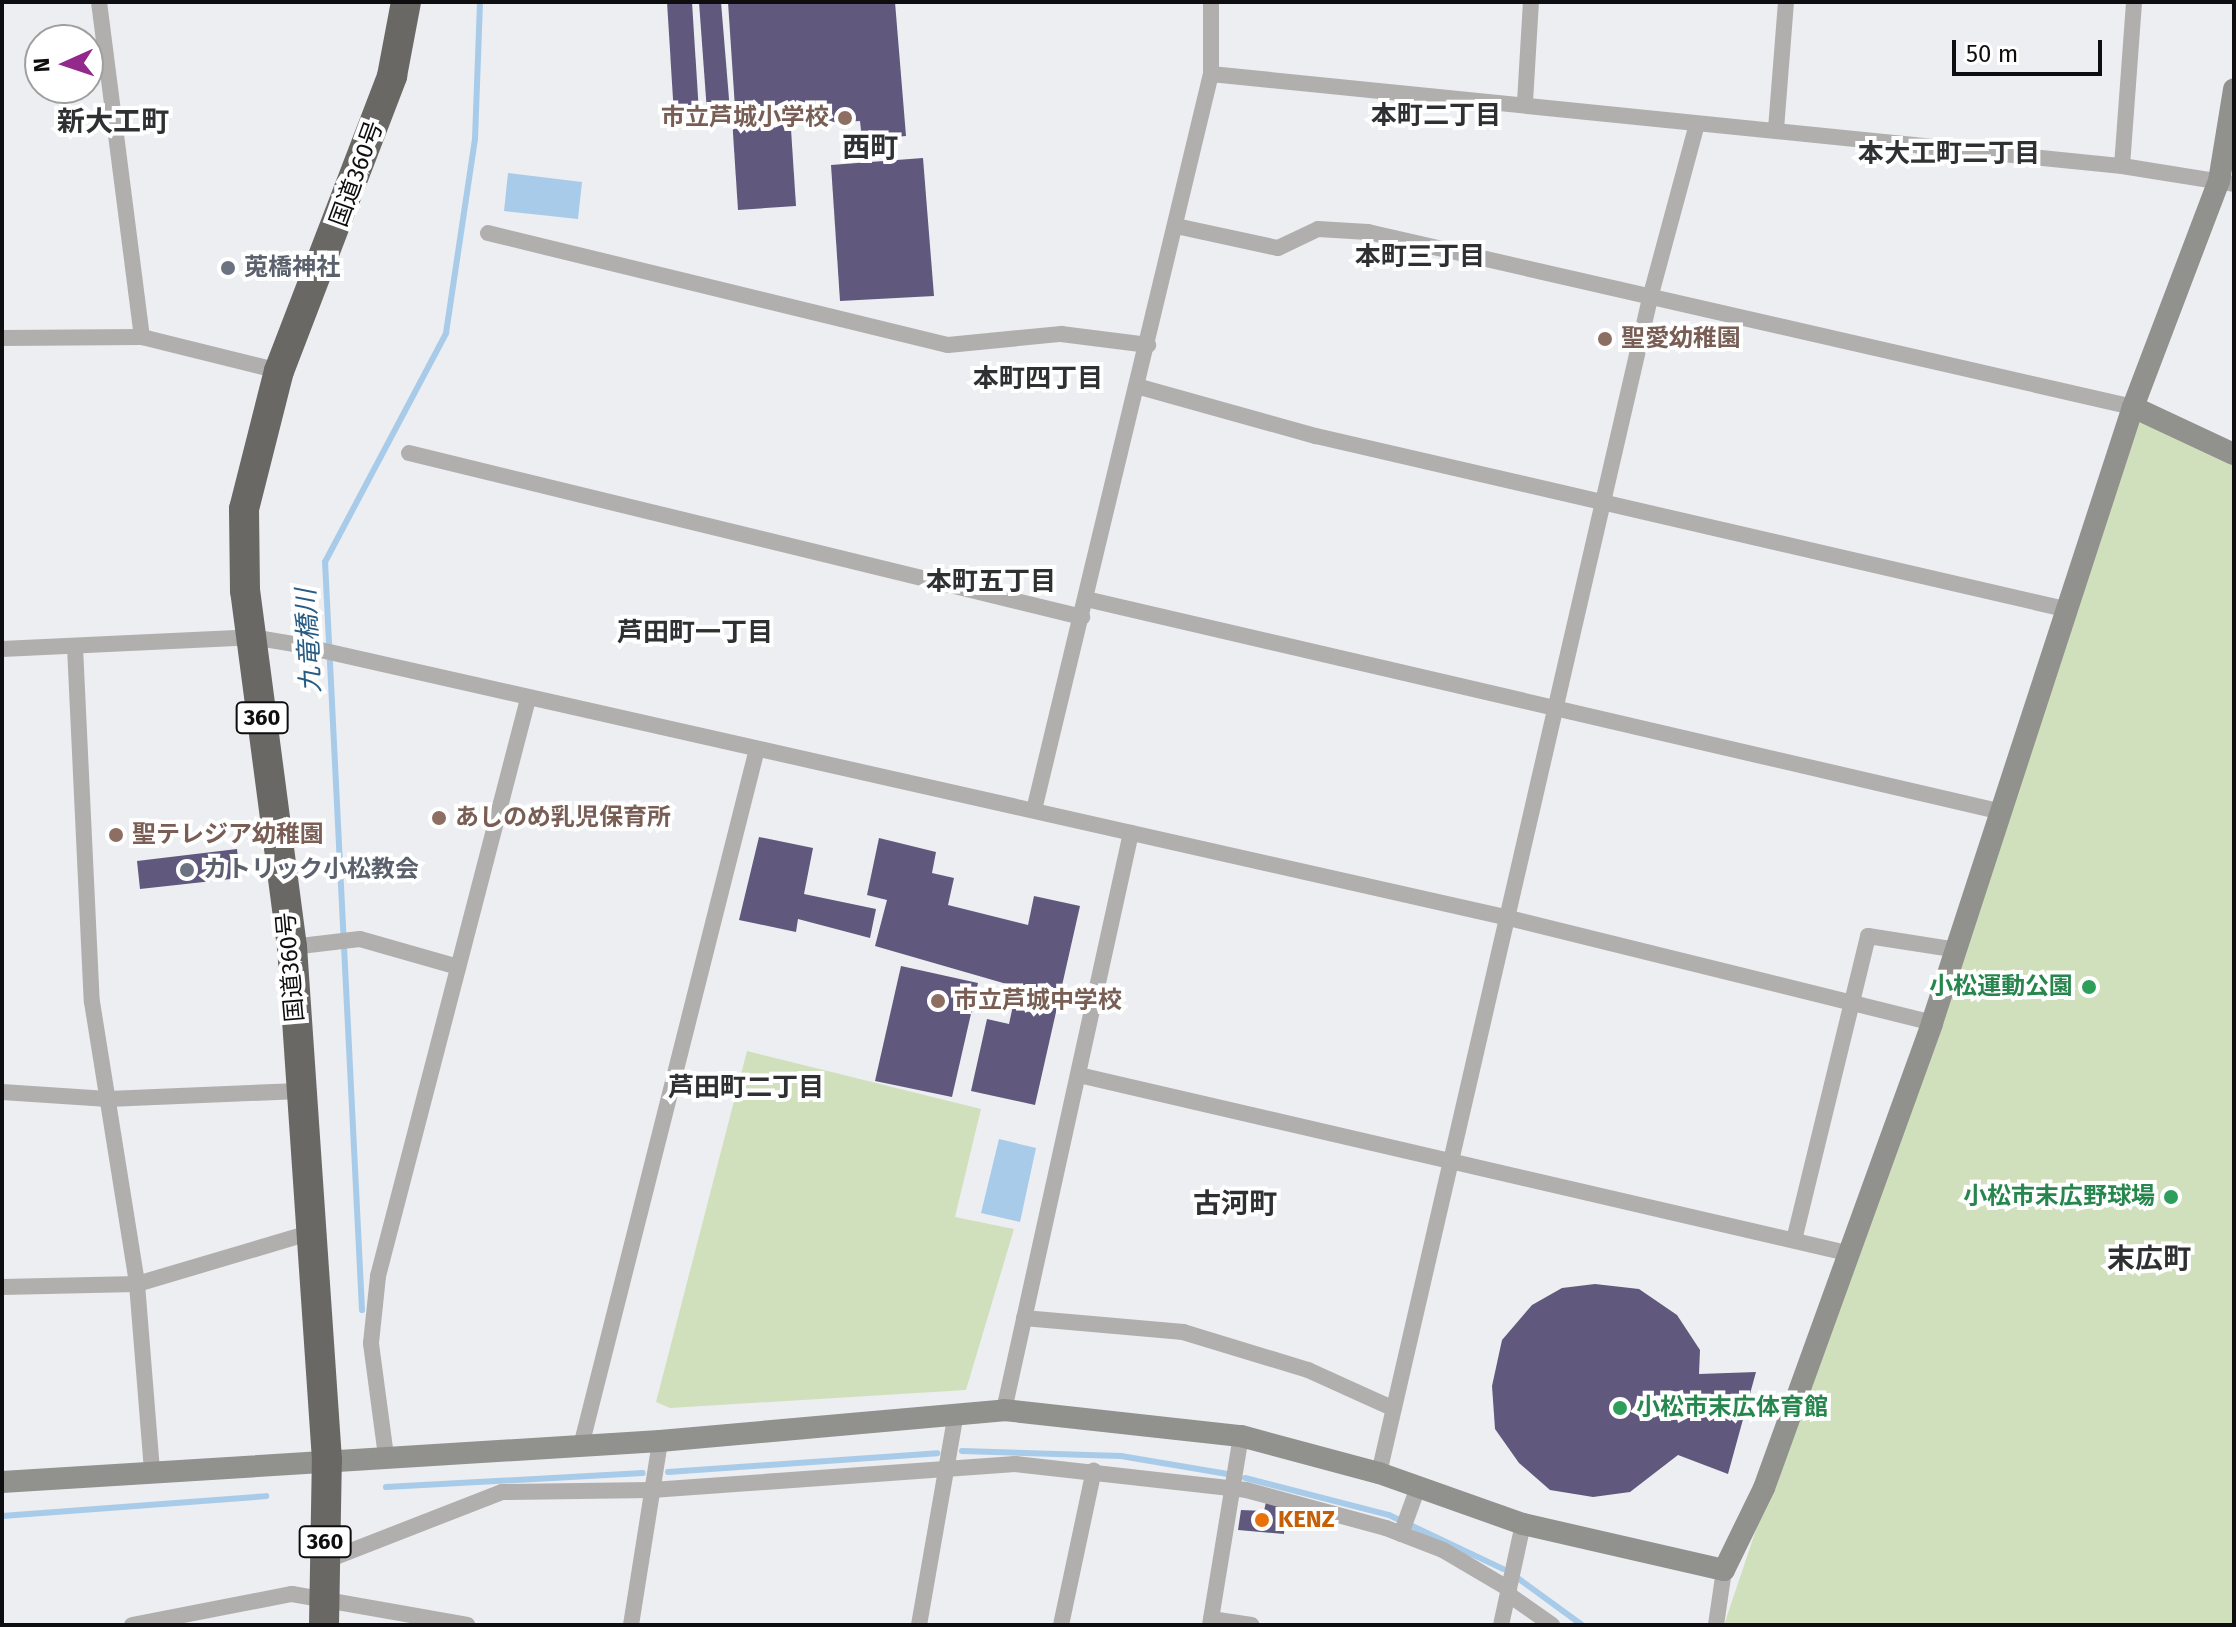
<!DOCTYPE html>
<html>
<head>
<meta charset="utf-8">
<style>
	body { margin:0 }
	#map { position:relative; width:2236px; height:1627px; overflow:hidden; background:#eceef2; font-family:"Fira Sans","Noto Sans JP",sans-serif }
	div>[style] { position:absolute }
	[style*='--x'] { left:calc(var(--x)*1px); top:calc(var(--y)*1px); width:calc(var(--w)*1px); rotate:calc(var(--a)*1deg) }
	.green>* { inset:0; background:#d1e0bc }
	.water>* { inset:0; background:#a8cbe9 }
	.stream>* { height:6px; margin:-3px; padding:0 3px; transform-origin:3px; border-radius:3px; background:#a8cbe9 }
	.building>* { inset:0; background:#60597d }
	.street>* { height:16px; margin:-8px; padding:0 8px; transform-origin:8px; border-radius:8px; background:#b0afae }
	.secondary>* { height:22px; margin:-11px; padding:0 11px; transform-origin:11px; border-radius:11px; background:#91918e }
	.highway>* { height:30px; margin:-15px; padding:0 15px; transform-origin:15px; border-radius:15px; background:#696865 }
	.dots>* { width:22px; height:22px; translate:-50% -50%; box-sizing:border-box; border:4px solid #fff; border-radius:50% }
	span { translate:-50% -50%; white-space:nowrap; text-align:center; line-height:1.15; -webkit-text-stroke:8px #fff; paint-order:stroke }
	.shield-label span { padding:2px 6px; background:#fff; border:2px solid; border-radius:6px; -webkit-text-stroke-width:0 }
	.shield-label { font-size:22px; color:#0e0e10; font-weight:700 }
	.education-label { font-size:24px; color:#785e54; font-weight:700 }
	.right { translate:-100% -50%; text-align:right }
	.left { translate:0 -50%; text-align:left }
	.street-label { font-size:24px; color:#0e0e10 }
	.worship-label { font-size:24px; color:#5b616d; font-weight:700 }
	.leisure-label { font-size:24px; color:#27864d; font-weight:700 }
	.food-label { font-size:24px; color:#c56008; font-weight:700 }
	.neighbourhood-label { font-size:26px; color:#2e3032; font-weight:700 }
	.water-label { font-size:26px; color:#265b83; font-style:italic }
	.quarter-label { font-size:28px; color:#2e3032; font-weight:700 }
	.frame { position:absolute; inset:0; border:4px solid #0e0e10; pointer-events:none }
	.north { position:absolute; left:24px; top:24px; width:80px; height:80px; box-sizing:border-box; background:#fff; border:2px solid #9f9f9f; border-radius:50%; rotate:267deg; font-size:22px; font-weight:700; line-height:32px; text-align:center; color:#0e0e10 }
	.north::after { content:''; display:block; margin:auto; width:28px; height:36px; background:#94298c; clip-path:polygon(50% 0,100% 100%,50% 72%,0 100%) }
	.scale { position:absolute; left:1952px; top:40px; width:150px; height:36px; box-sizing:border-box; border:4px solid #0e0e10; border-top:0; padding-left:10px; font-size:24px; line-height:28px; white-space:nowrap; color:#0e0e10; -webkit-text-stroke:6px #fff; paint-order:stroke }
</style>
</head>
<body>
<div id="map">
	<div class="green">
		<div style="clip-path:polygon(2133px 407px,2234px 454px,2234px 1625px,1724px 1625px)"></div>
		<div style="clip-path:polygon(747px 1051px,981px 1109px,955px 1217px,1014px 1229px,966px 1390px,670px 1408px,656px 1402px)"></div>
	</div>
	<div class="water">
		<div style="clip-path:polygon(508px 173px,582px 182px,578px 219px,504px 211px)"></div>
		<div style="clip-path:polygon(999px 1139px,1036px 1148px,1020px 1222px,981px 1213px)"></div>
	</div>
	<div class="stream">
		<div style="--x:362;--y:1310;--w:749;--a:-92.83"></div>
		<div style="--x:325;--y:562;--w:259;--a:-62.1"></div>
		<div style="--x:446;--y:333;--w:196;--a:-81.5"></div>
		<div style="--x:475;--y:139;--w:137;--a:-87.9"></div>
		<div style="--x:962;--y:1451;--w:159;--a:1.8"></div>
		<div style="--x:1121;--y:1456;--w:108;--a:9.6"></div>
		<div style="--x:668;--y:1472;--w:270;--a:-4"></div>
		<div style="--x:1245;--y:1478;--w:149;--a:14.4"></div>
		<div style="--x:1389;--y:1515;--w:126;--a:25.3"></div>
		<div style="--x:386;--y:1487;--w:257;--a:-3.1"></div>
		<div style="--x:2;--y:1516;--w:265;--a:-4.3"></div>
		<div style="--x:1519;--y:1579;--w:78;--a:36.1"></div>
	</div>
	<div class="building">
		<div style="clip-path:polygon(667px 2px,692px 2px,699px 113px,674px 115px)"></div>
		<div style="clip-path:polygon(699px 2px,721px 2px,730px 111px,707px 112px)"></div>
		<div style="clip-path:polygon(728px 2px,895px 2px,906px 136px,862px 140px,860px 121px,796px 125px,794px 104px,735px 108px)"></div>
		<div style="clip-path:polygon(790px 114px,796px 206px,738px 210px,732px 118px)"></div>
		<div style="clip-path:polygon(923px 158px,934px 296px,840px 301px,831px 165px)"></div>
		<div style="clip-path:polygon(759px 837px,813px 848px,804px 894px,876px 909px,870px 938px,798px 919px,796px 932px,739px 920px)"></div>
		<div style="clip-path:polygon(879px 838px,936px 852px,932px 873px,954px 878px,948px 905px,1028px 925px,1034px 896px,1080px 906px,1035px 1105px,971px 1091px,987px 1019px,1009px 1024px,1017px 987px,875px 946px,887px 900px,867px 895px)"></div>
		<div style="clip-path:polygon(237px 849px,240px 878px,140px 889px,137px 861px)"></div>
		<div style="clip-path:polygon(901px 966px,978px 983px,952px 1097px,875px 1081px)"></div>
		<div style="clip-path:polygon(1595px 1284px,1639px 1289px,1677px 1315px,1700px 1350px,1699px 1374px,1756px 1372px,1728px 1474px,1678px 1455px,1630px 1492px,1593px 1497px,1550px 1490px,1519px 1463px,1495px 1429px,1492px 1386px,1502px 1340px,1532px 1305px,1562px 1288px)"></div>
		<div style="clip-path:polygon(1266px 1502px,1286px 1504px,1284px 1534px,1238px 1530px,1241px 1510px,1264px 1511px)"></div>
	</div>
	<div class="street">
		<div style="--x:99;--y:2;--w:338;--a:82.7"></div>
		<div style="--x:1211;--y:74;--w:916;--a:5.77"></div>
		<div style="--x:2122;--y:166;--w:113;--a:9.1"></div>
		<div style="--x:1525;--y:102;--w:100;--a:-86.6"></div>
		<div style="--x:1776;--y:129;--w:127;--a:-85.5"></div>
		<div style="--x:2122;--y:166;--w:164;--a:-85.8"></div>
		<div style="--x:1176;--y:226;--w:104;--a:12.2"></div>
		<div style="--x:1278;--y:248;--w:44;--a:-25.4"></div>
		<div style="--x:1318;--y:229;--w:50;--a:3.4"></div>
		<div style="--x:1368;--y:232;--w:785;--a:12.89"></div>
		<div style="--x:488;--y:233;--w:473;--a:13.7"></div>
		<div style="--x:948;--y:345;--w:114;--a:-5.6"></div>
		<div style="--x:1061;--y:334;--w:88;--a:7.2"></div>
		<div style="--x:2;--y:338;--w:140;--a:-0.4"></div>
		<div style="--x:142;--y:337;--w:141;--a:13.9"></div>
		<div style="--x:1140;--y:387;--w:183;--a:15.6"></div>
		<div style="--x:1316;--y:436;--w:769;--a:13.01"></div>
		<div style="--x:409;--y:453;--w:693;--a:13.7"></div>
		<div style="--x:1086;--y:599;--w:940;--a:13.09"></div>
		<div style="--x:75;--y:647;--w:355;--a:87.3"></div>
		<div style="--x:92;--y:1002;--w:286;--a:80.9"></div>
		<div style="--x:137;--y:1284;--w:186;--a:85.4"></div>
		<div style="--x:2;--y:649;--w:250;--a:-2.7"></div>
		<div style="--x:252;--y:637;--w:43;--a:9.5"></div>
		<div style="--x:294;--y:644;--w:1246;--a:12.71"></div>
		<div style="--x:1509;--y:918;--w:436;--a:13.9"></div>
		<div style="--x:1034;--y:810;--w:757;--a:-76.48"></div>
		<div style="--x:1211;--y:74;--w:72;--a:-90"></div>
		<div style="--x:292;--y:947;--w:68;--a:-6.7"></div>
		<div style="--x:360;--y:939;--w:102;--a:15.9"></div>
		<div style="--x:1079;--y:1075;--w:788;--a:13.05"></div>
		<div style="--x:2;--y:1092;--w:106;--a:3.8"></div>
		<div style="--x:108;--y:1099;--w:192;--a:-2.4"></div>
		<div style="--x:1794;--y:1240;--w:313;--a:-76.3"></div>
		<div style="--x:1868;--y:936;--w:90;--a:8.9"></div>
		<div style="--x:2;--y:1287;--w:135;--a:-1.3"></div>
		<div style="--x:137;--y:1284;--w:179;--a:-16.5"></div>
		<div style="--x:1024;--y:1318;--w:160;--a:5"></div>
		<div style="--x:1183;--y:1332;--w:131;--a:16.9"></div>
		<div style="--x:1308;--y:1370;--w:94;--a:24.4"></div>
		<div style="--x:1004;--y:1410;--w:591;--a:-77.59"></div>
		<div style="--x:581;--y:1446;--w:715;--a:-75.83"></div>
		<div style="--x:386;--y:1456;--w:114;--a:-97.6"></div>
		<div style="--x:371;--y:1343;--w:67;--a:-84"></div>
		<div style="--x:378;--y:1276;--w:596;--a:-75.43"></div>
		<div style="--x:1379;--y:1473;--w:1206;--a:-77.01"></div>
		<div style="--x:1650;--y:298;--w:180;--a:-74.9"></div>
		<div style="--x:1401;--y:1534;--w:50;--a:-70.1"></div>
		<div style="--x:325;--y:1561;--w:190;--a:-21.3"></div>
		<div style="--x:502;--y:1492;--w:150;--a:-0.8"></div>
		<div style="--x:652;--y:1490;--w:364;--a:-4.1"></div>
		<div style="--x:1015;--y:1464;--w:232;--a:6.4"></div>
		<div style="--x:1246;--y:1490;--w:145;--a:15.2"></div>
		<div style="--x:1386;--y:1528;--w:61;--a:21.1"></div>
		<div style="--x:1443;--y:1550;--w:77;--a:30.6"></div>
		<div style="--x:1508;--y:1594;--w:54;--a:35.2"></div>
		<div style="--x:1211;--y:1619;--w:41;--a:8.3"></div>
		<div style="--x:132;--y:1625;--w:163;--a:-11"></div>
		<div style="--x:292;--y:1594;--w:178;--a:10"></div>
		<div style="--x:631;--y:1625;--w:186;--a:-81"></div>
		<div style="--x:919;--y:1625;--w:214;--a:-80.1"></div>
		<div style="--x:1061;--y:1625;--w:158;--a:-78"></div>
		<div style="--x:1210;--y:1625;--w:192;--a:-80.7"></div>
		<div style="--x:1501;--y:1625;--w:103;--a:-77.7"></div>
		<div style="--x:1716;--y:1625;--w:56;--a:-81.7"></div>
	</div>
	<div class="secondary">
		<div style="--x:2133;--y:407;--w:111;--a:25"></div>
		<div style="--x:2;--y:1482;--w:659;--a:-3.57"></div>
		<div style="--x:660;--y:1441;--w:345;--a:-5.1"></div>
		<div style="--x:1004;--y:1410;--w:238;--a:6.3"></div>
		<div style="--x:1241;--y:1436;--w:143;--a:15"></div>
		<div style="--x:1379;--y:1473;--w:153;--a:19.5"></div>
		<div style="--x:1523;--y:1524;--w:206;--a:12.9"></div>
		<div style="--x:1724;--y:1570;--w:91;--a:-64"></div>
		<div style="--x:1764;--y:1488;--w:494;--a:-70.1"></div>
		<div style="--x:1932;--y:1023;--w:648;--a:-71.93"></div>
		<div style="--x:2133;--y:407;--w:242;--a:-69.2"></div>
		<div style="--x:2219;--y:181;--w:93;--a:-80.7"></div>
	</div>
	<div class="highway">
		<div style="--x:324;--y:1625;--w:165;--a:-89"></div>
		<div style="--x:327;--y:1460;--w:514;--a:-93.9"></div>
		<div style="--x:292;--y:947;--w:359;--a:-97.5"></div>
		<div style="--x:245;--y:591;--w:82;--a:-90.7"></div>
		<div style="--x:244;--y:509;--w:142;--a:-75.8"></div>
		<div style="--x:279;--y:371;--w:316;--a:-69"></div>
		<div style="--x:392;--y:76;--w:75;--a:-79.3"></div>
	</div>
	<div class="dots">
		<div style="left:845px;top:118px;background:#8d6e63"></div>
		<div style="left:228px;top:268px;background:#6b7280"></div>
		<div style="left:1605px;top:339px;background:#8d6e63"></div>
		<div style="left:439px;top:818px;background:#8d6e63"></div>
		<div style="left:116px;top:835px;background:#8d6e63"></div>
		<div style="left:187px;top:870px;background:#6b7280"></div>
		<div style="left:2089px;top:987px;background:#2e9e5b"></div>
		<div style="left:938px;top:1001px;background:#8d6e63"></div>
		<div style="left:2171px;top:1197px;background:#2e9e5b"></div>
		<div style="left:1620px;top:1408px;background:#2e9e5b"></div>
		<div style="left:1262px;top:1520px;background:#e8710a"></div>
	</div>
	<div class="shield-label">
		<span style="left:262px;top:718px">360</span>
		<span style="left:325px;top:1542px">360</span>
	</div>
	<div class="education-label">
		<span class="right" style="left:829px;top:118px">市立芦城小学校</span>
		<span class="left" style="left:1621px;top:339px">聖愛幼稚園</span>
		<span class="left" style="left:455px;top:818px">あしのめ乳児保育所</span>
		<span class="left" style="left:132px;top:835px">聖テレジア幼稚園</span>
		<span class="left" style="left:954px;top:1001px">市立芦城中学校</span>
	</div>
	<div class="street-label">
		<span style="left:357px;top:174px;rotate:-70deg">国道360号</span>
		<span style="left:291px;top:967px;rotate:-95deg">国道360号</span>
	</div>
	<div class="worship-label">
		<span class="left" style="left:244px;top:268px">莵橋神社</span>
		<span class="left" style="left:203px;top:870px">カトリック小松教会</span>
	</div>
	<div class="leisure-label">
		<span class="right" style="left:2073px;top:987px">小松運動公園</span>
		<span class="right" style="left:2155px;top:1197px">小松市末広野球場</span>
		<span class="left" style="left:1636px;top:1408px">小松市末広体育館</span>
	</div>
	<div class="food-label">
		<span class="left" style="left:1278px;top:1520px">KENZ</span>
	</div>
	<div class="neighbourhood-label">
		<span style="left:1436px;top:116px">本町二丁目</span>
		<span style="left:1949px;top:154px">本大工町二丁目</span>
		<span style="left:1420px;top:257px">本町三丁目</span>
		<span style="left:1038px;top:379px">本町四丁目</span>
		<span style="left:991px;top:582px">本町五丁目</span>
		<span style="left:695px;top:633px">芦田町一丁目</span>
		<span style="left:746px;top:1088px">芦田町二丁目</span>
	</div>
	<div class="water-label">
		<span style="left:309px;top:641px;rotate:-93deg">九竜橋川</span>
	</div>
	<div class="quarter-label">
		<span style="left:113px;top:122px">新大工町</span>
		<span style="left:870px;top:148px">西町</span>
		<span style="left:1235px;top:1204px">古河町</span>
		<span style="left:2149px;top:1259px">末広町</span>
	</div>
	<div class="frame"></div>
	<div class="north">N</div>
	<div class="scale">50 m</div>
</div>
</body>
</html>
